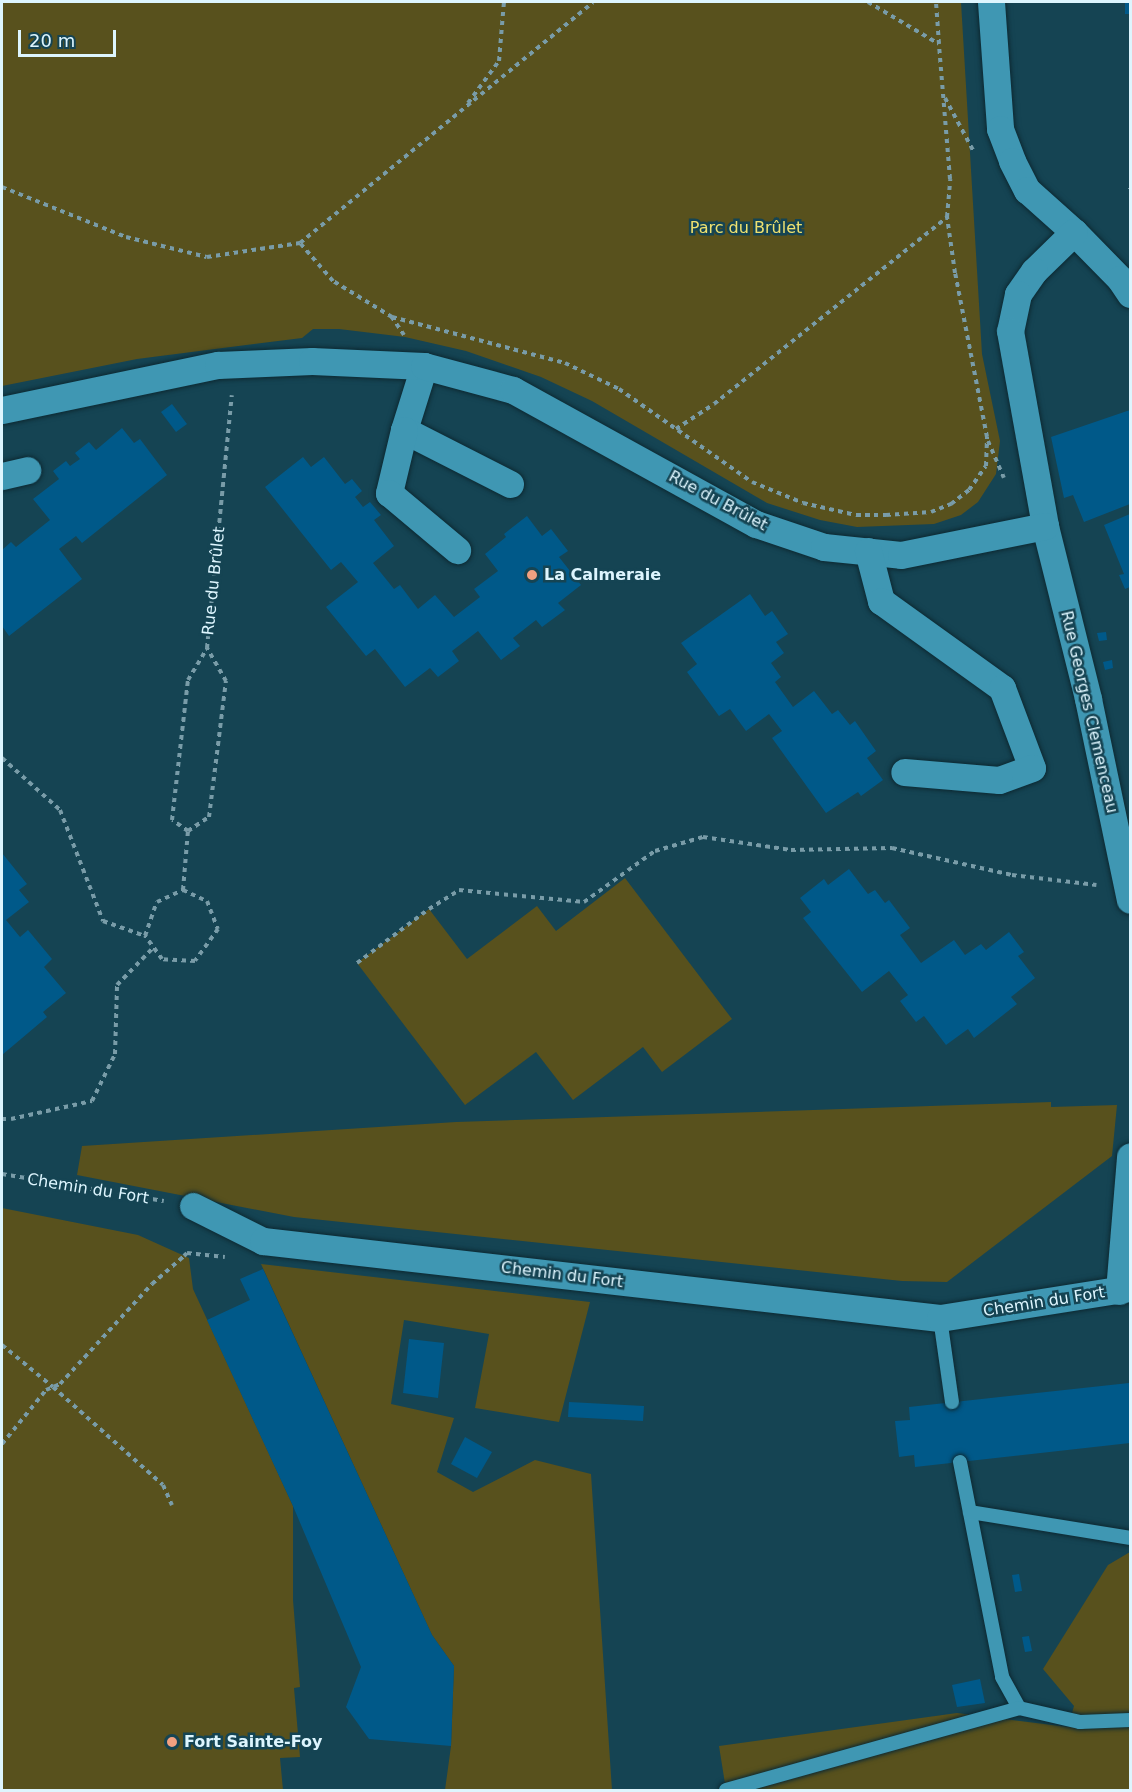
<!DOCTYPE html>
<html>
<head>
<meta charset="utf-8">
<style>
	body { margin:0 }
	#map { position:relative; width:1132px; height:1792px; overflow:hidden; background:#154453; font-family:"DejaVu Sans",sans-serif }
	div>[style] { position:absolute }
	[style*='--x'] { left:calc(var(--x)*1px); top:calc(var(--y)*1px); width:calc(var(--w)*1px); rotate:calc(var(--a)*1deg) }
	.green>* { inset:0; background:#58511d }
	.building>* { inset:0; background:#005989 }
	.path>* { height:4px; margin-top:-2px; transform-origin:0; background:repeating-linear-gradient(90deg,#799ca8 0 4.5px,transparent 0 9px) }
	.roads { filter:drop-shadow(0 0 2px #0d2932) drop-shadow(0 0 2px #0d2932) }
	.service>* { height:14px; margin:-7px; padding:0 7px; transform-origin:7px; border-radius:7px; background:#3f97b3 }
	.minor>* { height:27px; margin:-13.5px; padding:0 13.5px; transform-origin:13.5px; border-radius:13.5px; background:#3f97b3 }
	.dots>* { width:16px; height:16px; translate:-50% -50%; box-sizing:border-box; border:3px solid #154453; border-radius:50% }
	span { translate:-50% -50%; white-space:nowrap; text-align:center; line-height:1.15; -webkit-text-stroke:5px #154453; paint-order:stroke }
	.park-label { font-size:16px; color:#efe16f }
	.street-label { font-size:16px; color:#ddf5fe }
	.poi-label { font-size:16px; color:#ddf5fe; font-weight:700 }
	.left { translate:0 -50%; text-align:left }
	.frame { position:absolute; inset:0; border:3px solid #ddf5fe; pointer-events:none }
	.scale { position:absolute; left:18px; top:30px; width:98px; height:27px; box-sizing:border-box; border:3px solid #ddf5fe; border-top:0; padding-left:8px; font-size:18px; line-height:21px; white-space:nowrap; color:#ddf5fe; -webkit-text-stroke:4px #154453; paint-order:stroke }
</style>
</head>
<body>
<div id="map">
	<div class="green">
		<div style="clip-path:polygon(2px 2px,961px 2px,982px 354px,1000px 441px,996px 474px,978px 502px,961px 515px,934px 524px,857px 527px,820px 520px,767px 503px,592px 401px,541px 377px,466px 351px,405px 337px,339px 329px,313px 329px,302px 338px,137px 359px,2px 386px)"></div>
		<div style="clip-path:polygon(625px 878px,732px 1019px,662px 1072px,643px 1047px,573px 1100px,536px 1052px,465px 1105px,357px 963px,429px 909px,467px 959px,537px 906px,556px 931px)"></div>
		<div style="clip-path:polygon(1051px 1102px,1051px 1107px,1117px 1105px,1112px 1156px,947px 1282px,902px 1281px,294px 1217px,77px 1175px,82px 1146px,456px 1122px)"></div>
		<div style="clip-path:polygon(2px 1208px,138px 1235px,189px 1258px,193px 1289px,293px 1506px,293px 1600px,300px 1687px,294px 1688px,300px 1757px,280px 1758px,283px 1790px,2px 1790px)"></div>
		<div style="clip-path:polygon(261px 1264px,590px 1302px,559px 1422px,475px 1408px,489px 1334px,404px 1320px,391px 1404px,454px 1418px,437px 1472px,473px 1492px,535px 1460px,591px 1474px,612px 1790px,445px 1790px,451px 1746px,454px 1666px,432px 1635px)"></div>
		<div style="clip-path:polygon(1130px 1552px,1130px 1790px,726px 1790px,719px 1746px,957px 1713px,1068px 1727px,1074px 1706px,1043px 1669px,1108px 1565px)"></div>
	</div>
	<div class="building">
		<div style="clip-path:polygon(1125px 2px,1130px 2px,1130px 14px,1125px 14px)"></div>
		<div style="clip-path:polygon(172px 404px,187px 424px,176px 432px,161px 412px)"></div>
		<div style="clip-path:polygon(1130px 410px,1130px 504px,1084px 522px,1073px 495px,1064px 498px,1051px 437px)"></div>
		<div style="clip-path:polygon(122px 428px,134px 443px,140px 439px,167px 475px,82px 543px,76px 536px,59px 549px,82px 579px,9px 636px,2px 626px,2px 550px,11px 542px,16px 547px,50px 520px,33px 499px,59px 479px,53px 471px,66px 461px,70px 466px,80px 459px,75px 453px,89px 442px,96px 450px)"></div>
		<div style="clip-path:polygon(303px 457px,311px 467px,324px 457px,345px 484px,352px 479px,362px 491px,355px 497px,363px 507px,370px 502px,381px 515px,374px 520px,394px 546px,373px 563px,394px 589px,400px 585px,418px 609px,435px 595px,454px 617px,480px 597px,474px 589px,498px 571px,485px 554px,506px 537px,504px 534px,527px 516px,542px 536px,551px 529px,568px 551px,559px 557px,581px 585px,558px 603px,565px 610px,542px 627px,536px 620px,513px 638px,520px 646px,501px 660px,478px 631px,452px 651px,459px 661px,438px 677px,430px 668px,405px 687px,375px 649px,366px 656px,326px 607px,358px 582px,341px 562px,331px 570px,265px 487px)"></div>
		<div style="clip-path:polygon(1130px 514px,1130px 587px,1125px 589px,1119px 575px,1124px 574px,1104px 525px)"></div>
		<div style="clip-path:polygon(750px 594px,765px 616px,772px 611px,788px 634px,776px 642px,784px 653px,771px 663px,781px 677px,775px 682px,793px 707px,814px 691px,832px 714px,838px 710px,850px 725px,855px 721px,876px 751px,867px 758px,883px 780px,861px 796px,858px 792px,826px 813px,772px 738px,782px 731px,769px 714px,746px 731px,730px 709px,719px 716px,687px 672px,697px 664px,681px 643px)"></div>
		<div style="clip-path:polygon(1106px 632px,1107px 640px,1099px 641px,1097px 633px)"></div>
		<div style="clip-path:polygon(1112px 660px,1113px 668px,1105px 670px,1103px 662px)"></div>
		<div style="clip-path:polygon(2px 853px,27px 884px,19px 890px,29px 902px,6px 920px,20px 937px,28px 930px,52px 959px,44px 967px,66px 993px,43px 1012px,47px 1017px,2px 1055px)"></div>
		<div style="clip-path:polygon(849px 869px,868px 894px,875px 890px,885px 903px,889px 900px,910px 928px,900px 935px,921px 963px,954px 940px,965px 955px,981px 944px,986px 950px,1009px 932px,1024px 952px,1018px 956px,1035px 978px,1011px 997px,1017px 1004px,974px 1038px,968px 1029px,946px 1045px,924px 1016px,916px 1022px,900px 1001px,908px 995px,889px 971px,862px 992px,803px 918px,811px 912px,800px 898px,824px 879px,828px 885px)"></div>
		<div style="clip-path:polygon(263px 1269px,432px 1635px,454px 1666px,451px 1746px,369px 1739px,346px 1707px,361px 1667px,293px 1506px,207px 1320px,250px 1300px,240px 1279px)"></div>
		<div style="clip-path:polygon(409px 1339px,444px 1343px,438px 1398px,403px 1393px)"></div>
		<div style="clip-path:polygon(1129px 1383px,1130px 1443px,915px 1467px,914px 1455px,899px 1457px,895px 1421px,910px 1420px,909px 1407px)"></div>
		<div style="clip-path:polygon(569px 1402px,644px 1406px,643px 1421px,568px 1417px)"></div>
		<div style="clip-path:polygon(465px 1437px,492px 1452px,477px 1478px,451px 1464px)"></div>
		<div style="clip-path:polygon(1019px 1574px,1022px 1591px,1015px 1592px,1012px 1575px)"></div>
		<div style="clip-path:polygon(1029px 1636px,1032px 1651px,1025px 1652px,1022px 1637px)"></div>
		<div style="clip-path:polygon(980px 1679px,985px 1703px,957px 1707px,952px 1685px)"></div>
	</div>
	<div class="path">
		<div style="--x:868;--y:2;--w:82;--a:30.6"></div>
		<div style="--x:939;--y:44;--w:42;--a:-94.1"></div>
		<div style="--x:945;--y:98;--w:61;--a:61.8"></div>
		<div style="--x:468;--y:103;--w:52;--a:-53.6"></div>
		<div style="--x:499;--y:61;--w:59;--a:-85.2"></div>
		<div style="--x:2;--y:187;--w:134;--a:22"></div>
		<div style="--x:126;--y:237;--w:83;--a:13.9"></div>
		<div style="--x:207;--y:257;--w:94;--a:-8.6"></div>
		<div style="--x:1130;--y:189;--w:1;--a:-90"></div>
		<div style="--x:392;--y:317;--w:179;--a:14.9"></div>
		<div style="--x:565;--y:363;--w:60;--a:25.7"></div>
		<div style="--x:619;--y:389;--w:162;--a:35"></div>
		<div style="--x:752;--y:482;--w:55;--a:22.4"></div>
		<div style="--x:803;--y:503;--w:54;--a:12.8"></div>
		<div style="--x:856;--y:515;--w:30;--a:0"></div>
		<div style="--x:886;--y:515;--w:45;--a:-3.8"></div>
		<div style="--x:931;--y:512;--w:22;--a:-22"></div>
		<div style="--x:951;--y:504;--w:23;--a:-38"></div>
		<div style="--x:969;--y:490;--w:29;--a:-55"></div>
		<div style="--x:986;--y:466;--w:29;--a:-88"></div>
		<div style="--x:987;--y:437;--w:167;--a:-101"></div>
		<div style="--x:955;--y:273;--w:57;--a:-98.1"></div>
		<div style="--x:947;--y:217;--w:38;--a:-85"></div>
		<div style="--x:950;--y:179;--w:135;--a:-94.7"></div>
		<div style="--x:404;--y:335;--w:22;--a:-124"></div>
		<div style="--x:392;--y:317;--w:69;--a:-148.6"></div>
		<div style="--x:333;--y:281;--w:50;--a:-131"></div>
		<div style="--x:300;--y:243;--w:379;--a:-39.4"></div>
		<div style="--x:676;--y:429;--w:45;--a:-33.3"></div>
		<div style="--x:714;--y:404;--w:299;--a:-38.7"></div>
		<div style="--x:988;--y:441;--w:40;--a:66.6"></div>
		<div style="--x:2;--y:758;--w:78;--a:41.9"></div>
		<div style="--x:60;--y:810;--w:119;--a:68.8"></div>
		<div style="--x:103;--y:921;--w:45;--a:19.7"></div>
		<div style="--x:188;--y:831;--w:25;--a:-34"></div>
		<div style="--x:209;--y:817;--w:137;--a:-82.9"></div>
		<div style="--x:226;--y:681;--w:38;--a:-120"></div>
		<div style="--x:183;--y:890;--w:26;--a:25"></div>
		<div style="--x:207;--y:901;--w:30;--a:69"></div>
		<div style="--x:218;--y:929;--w:39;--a:126"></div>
		<div style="--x:195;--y:961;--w:33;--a:-177"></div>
		<div style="--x:162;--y:959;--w:29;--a:-126"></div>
		<div style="--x:145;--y:936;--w:36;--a:-71"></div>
		<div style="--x:157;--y:902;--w:29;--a:-25"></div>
		<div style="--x:183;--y:890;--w:59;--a:-85.2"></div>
		<div style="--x:188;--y:831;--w:19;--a:-145"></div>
		<div style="--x:172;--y:820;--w:141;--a:-83.5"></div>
		<div style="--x:188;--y:680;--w:37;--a:-59"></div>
		<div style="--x:207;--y:648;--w:254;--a:-84.4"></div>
		<div style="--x:357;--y:963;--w:90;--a:-36.9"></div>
		<div style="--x:429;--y:909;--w:36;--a:-32"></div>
		<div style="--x:459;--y:890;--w:126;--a:5.5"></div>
		<div style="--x:584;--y:902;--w:87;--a:-35.7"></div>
		<div style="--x:655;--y:851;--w:50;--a:-16.3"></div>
		<div style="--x:703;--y:837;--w:89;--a:8.4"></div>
		<div style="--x:791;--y:850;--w:101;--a:-1.1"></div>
		<div style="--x:892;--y:848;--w:123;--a:12.7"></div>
		<div style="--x:1012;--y:875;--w:85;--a:6.8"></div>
		<div style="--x:2;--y:1119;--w:9;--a:0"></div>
		<div style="--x:11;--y:1119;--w:83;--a:-12.5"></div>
		<div style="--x:92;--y:1101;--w:52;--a:-63.9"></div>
		<div style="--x:115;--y:1054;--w:69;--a:-88.3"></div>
		<div style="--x:117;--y:985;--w:52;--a:-45.8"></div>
		<div style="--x:2;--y:1174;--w:164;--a:9.5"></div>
		<div style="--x:2;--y:1345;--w:66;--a:39.5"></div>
		<div style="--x:53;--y:1387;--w:147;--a:41.7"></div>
		<div style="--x:163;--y:1485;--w:22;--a:66"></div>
		<div style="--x:2;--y:1444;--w:70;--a:-50.8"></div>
		<div style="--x:46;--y:1390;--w:15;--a:-23"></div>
		<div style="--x:60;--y:1384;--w:136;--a:-47.4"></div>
		<div style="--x:152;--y:1284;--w:43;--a:-41.2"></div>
		<div style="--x:184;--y:1256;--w:4;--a:-45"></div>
		<div style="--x:187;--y:1253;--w:38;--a:6"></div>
	</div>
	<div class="roads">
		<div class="service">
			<div style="--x:940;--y:1318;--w:85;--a:81.9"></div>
			<div style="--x:960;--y:1462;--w:219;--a:78.9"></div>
			<div style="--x:1002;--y:1677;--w:35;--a:61"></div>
			<div style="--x:1019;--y:1708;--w:63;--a:12.9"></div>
			<div style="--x:1080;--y:1722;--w:50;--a:-2.3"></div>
			<div style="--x:970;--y:1512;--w:162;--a:9.2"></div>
			<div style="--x:726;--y:1790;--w:304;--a:-15.6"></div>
		</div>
		<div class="minor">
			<div style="--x:991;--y:2;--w:127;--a:85.9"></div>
			<div style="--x:1000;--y:129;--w:34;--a:69"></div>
			<div style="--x:1012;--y:161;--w:33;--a:63"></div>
			<div style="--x:1027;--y:190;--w:63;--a:41.8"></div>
			<div style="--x:1074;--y:232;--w:66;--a:45.6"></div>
			<div style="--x:1120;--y:279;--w:18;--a:56"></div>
			<div style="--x:1074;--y:232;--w:56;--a:135.7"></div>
			<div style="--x:1034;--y:271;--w:28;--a:125"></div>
			<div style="--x:1018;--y:294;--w:38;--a:102"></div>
			<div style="--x:1010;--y:331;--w:198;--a:79.8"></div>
			<div style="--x:1045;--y:526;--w:178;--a:76"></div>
			<div style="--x:1088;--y:699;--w:205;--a:78.2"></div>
			<div style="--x:424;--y:366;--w:67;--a:107.4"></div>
			<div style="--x:404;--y:430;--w:119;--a:27"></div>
			<div style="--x:2;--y:410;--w:221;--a:-11.8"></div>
			<div style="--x:218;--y:365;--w:94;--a:-2.4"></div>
			<div style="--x:312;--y:361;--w:112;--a:2.6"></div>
			<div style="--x:424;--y:366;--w:92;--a:15.1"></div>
			<div style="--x:513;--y:390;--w:277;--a:28.9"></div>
			<div style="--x:756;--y:524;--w:72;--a:18.7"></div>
			<div style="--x:824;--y:547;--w:77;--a:5.9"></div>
			<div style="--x:901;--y:555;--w:147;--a:-11.4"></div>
			<div style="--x:404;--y:430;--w:65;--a:103.4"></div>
			<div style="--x:389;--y:493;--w:89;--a:40"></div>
			<div style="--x:2;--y:476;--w:26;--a:-13"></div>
			<div style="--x:868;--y:551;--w:52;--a:75.4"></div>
			<div style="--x:881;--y:601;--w:149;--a:35.7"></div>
			<div style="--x:1002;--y:688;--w:85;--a:69.4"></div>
			<div style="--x:1032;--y:768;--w:35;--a:160"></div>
			<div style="--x:999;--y:780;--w:95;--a:-175.2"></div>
			<div style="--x:193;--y:1206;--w:78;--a:26.6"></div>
			<div style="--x:263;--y:1241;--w:681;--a:6.49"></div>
			<div style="--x:940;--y:1318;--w:192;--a:-9"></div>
			<div style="--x:1119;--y:1291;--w:135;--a:-85.3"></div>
		</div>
	</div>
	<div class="dots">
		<div style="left:532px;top:575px;background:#f2a080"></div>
		<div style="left:172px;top:1742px;background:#f2a080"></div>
	</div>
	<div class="park-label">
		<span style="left:746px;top:228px">Parc du Brûlet</span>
	</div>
	<div class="street-label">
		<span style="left:718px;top:501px;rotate:28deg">Rue du Brûlet</span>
		<span style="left:214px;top:581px;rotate:-84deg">Rue du Brûlet</span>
		<span style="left:1089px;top:712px;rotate:77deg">Rue Georges Clemenceau</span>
		<span style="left:88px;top:1189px;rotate:9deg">Chemin du Fort</span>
		<span style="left:562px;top:1275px;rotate:7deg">Chemin du Fort</span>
		<span style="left:1044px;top:1302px;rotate:-9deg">Chemin du Fort</span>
	</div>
	<div class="poi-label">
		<span class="left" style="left:544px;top:575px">La Calmeraie</span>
		<span class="left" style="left:184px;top:1742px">Fort Sainte-Foy</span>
	</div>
	<div class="frame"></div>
	<div class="scale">20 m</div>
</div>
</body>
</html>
